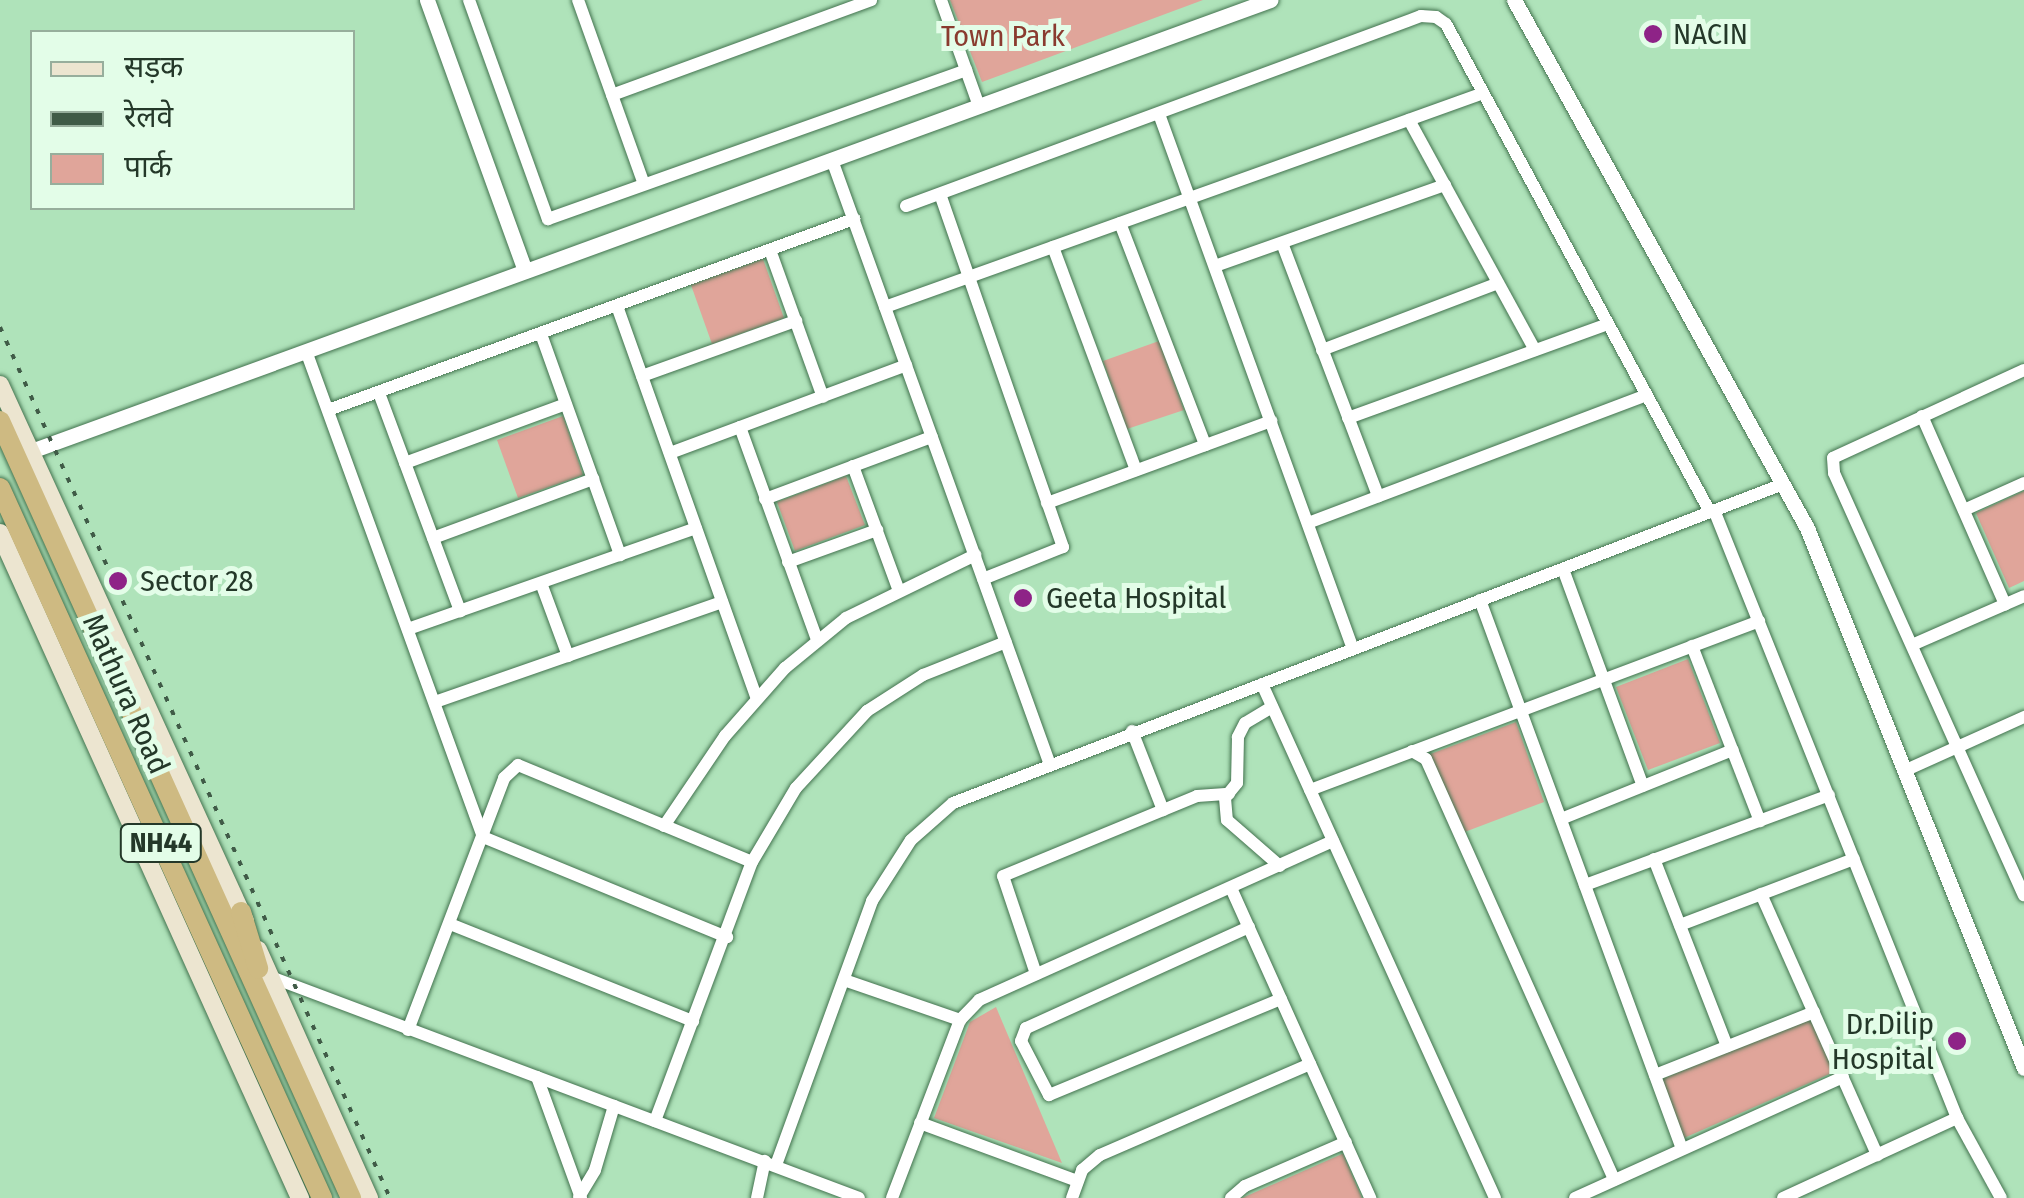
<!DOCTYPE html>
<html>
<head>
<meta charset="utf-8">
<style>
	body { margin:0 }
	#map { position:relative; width:2024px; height:1198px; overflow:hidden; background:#afe3ba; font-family:"Fira Sans Condensed","Noto Sans Devanagari",sans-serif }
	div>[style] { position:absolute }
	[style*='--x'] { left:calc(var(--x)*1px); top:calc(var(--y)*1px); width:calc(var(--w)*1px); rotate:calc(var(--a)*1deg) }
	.green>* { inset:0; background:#e0a59a }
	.roads { filter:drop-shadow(0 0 2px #43734f) drop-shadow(0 0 2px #43734f) }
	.minor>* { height:12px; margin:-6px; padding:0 6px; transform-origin:6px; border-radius:6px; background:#fff }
	.tertiary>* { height:15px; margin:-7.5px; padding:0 7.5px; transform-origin:7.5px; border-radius:7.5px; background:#fff }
	.secondary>* { height:18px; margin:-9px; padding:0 9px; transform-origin:9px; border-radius:9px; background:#ece5d0 }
	.trunk>* { height:20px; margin:-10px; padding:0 10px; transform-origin:10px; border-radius:10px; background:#ceba82 }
	.rail>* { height:4px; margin-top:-2px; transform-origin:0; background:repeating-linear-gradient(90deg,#405b47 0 5px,transparent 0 15px) }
	.dots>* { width:28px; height:28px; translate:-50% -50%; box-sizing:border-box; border:5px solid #e3fde8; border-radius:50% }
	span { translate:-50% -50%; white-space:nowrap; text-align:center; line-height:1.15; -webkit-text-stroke:10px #e3fde8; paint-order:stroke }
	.shield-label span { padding:2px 8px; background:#e3fde8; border:2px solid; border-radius:8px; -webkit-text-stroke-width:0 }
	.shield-label { font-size:28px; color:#243829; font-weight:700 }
	.poi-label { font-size:30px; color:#243829 }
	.left { translate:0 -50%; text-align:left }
	.right { translate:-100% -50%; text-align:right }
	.park-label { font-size:30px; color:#8a3b2f }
	.street-label { font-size:30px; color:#243829 }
	.legend { position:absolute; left:30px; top:30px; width:325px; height:180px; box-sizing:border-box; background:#e3fde8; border:2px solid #97ae9c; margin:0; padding:12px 18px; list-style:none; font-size:30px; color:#243829 }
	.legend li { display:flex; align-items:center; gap:20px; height:50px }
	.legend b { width:50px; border:2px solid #97ae9c }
</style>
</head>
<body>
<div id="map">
	<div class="green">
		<div style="clip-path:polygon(950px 0,1203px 0,982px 82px)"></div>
		<div style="clip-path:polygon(763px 259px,784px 318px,712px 344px,691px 285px)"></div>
		<div style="clip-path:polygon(1159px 341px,1184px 410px,1127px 429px,1103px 361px)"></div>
		<div style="clip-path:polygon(563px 416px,583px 475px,518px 498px,497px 440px)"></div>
		<div style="clip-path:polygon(846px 476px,865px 525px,795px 551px,777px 502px)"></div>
		<div style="clip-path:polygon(2024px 491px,2024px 581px,2009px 588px,1976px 513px)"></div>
		<div style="clip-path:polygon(1688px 659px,1720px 743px,1648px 770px,1616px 687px)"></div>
		<div style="clip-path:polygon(1516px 722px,1544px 802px,1462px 833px,1425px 756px)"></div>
		<div style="clip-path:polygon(996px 1007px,1062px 1163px,934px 1118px,970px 1022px)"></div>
		<div style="clip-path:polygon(1812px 1018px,1834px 1072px,1684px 1138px,1662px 1079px)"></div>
		<div style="clip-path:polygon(1343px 1154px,1362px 1198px,1242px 1198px,1342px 1154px)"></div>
	</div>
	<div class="roads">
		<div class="minor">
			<div style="--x:469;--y:0;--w:233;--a:70.2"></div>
			<div style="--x:548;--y:219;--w:444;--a:-19.6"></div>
			<div style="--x:578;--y:0;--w:195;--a:70.3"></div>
			<div style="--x:941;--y:0;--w:113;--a:70.3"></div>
			<div style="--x:612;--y:95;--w:276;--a:-20.1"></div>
			<div style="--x:1159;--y:114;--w:569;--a:70.07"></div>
			<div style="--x:1409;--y:120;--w:262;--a:61.3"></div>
			<div style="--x:832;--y:160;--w:640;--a:70.18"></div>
			<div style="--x:940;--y:194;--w:374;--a:70.8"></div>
			<div style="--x:1063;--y:547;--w:86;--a:158.2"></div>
			<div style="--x:906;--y:206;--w:549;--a:-20.25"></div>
			<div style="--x:1421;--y:16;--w:15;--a:4"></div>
			<div style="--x:1436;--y:17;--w:12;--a:35"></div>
			<div style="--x:1446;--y:24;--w:555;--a:61.59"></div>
			<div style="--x:1120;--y:223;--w:238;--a:69"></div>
			<div style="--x:1282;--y:243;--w:271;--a:69.2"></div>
			<div style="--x:1053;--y:247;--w:238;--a:69.6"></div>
			<div style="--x:770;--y:250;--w:156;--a:70.2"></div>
			<div style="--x:1215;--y:266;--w:244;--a:-19.4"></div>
			<div style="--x:617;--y:306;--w:415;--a:70.4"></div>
			<div style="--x:885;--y:307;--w:633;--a:-19.67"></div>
			<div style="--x:541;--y:334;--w:235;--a:70.3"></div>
			<div style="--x:1322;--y:350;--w:188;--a:-20.8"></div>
			<div style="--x:306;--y:351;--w:517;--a:69.99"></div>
			<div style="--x:483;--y:837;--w:264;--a:22.3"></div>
			<div style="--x:2024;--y:370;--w:210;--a:155.3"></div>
			<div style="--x:1833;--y:458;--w:15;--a:86"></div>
			<div style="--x:1834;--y:473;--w:463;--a:65.8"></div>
			<div style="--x:642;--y:376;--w:164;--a:-19.7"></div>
			<div style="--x:379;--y:393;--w:233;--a:69.6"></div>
			<div style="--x:328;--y:410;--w:560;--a:-19.96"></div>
			<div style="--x:1922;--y:416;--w:206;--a:66.2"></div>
			<div style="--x:1348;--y:418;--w:276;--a:-19.9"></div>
			<div style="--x:740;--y:427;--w:226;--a:70.1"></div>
			<div style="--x:670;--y:453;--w:252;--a:-20.4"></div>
			<div style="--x:405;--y:463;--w:171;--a:-20.1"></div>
			<div style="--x:853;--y:466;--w:133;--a:69.8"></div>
			<div style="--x:765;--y:499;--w:178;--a:-20.4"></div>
			<div style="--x:1047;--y:503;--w:239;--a:-20.1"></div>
			<div style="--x:1714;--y:510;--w:655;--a:68.21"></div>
			<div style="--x:1957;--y:1118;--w:91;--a:61.2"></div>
			<div style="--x:1964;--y:510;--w:66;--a:-24.2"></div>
			<div style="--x:1308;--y:523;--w:361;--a:-20.7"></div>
			<div style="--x:433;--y:538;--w:171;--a:-20.2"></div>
			<div style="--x:788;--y:562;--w:95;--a:-19.8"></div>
			<div style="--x:1563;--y:569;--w:231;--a:69.8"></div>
			<div style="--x:541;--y:583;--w:78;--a:69.7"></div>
			<div style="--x:1480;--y:600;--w:585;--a:69.8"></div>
			<div style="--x:408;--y:629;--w:305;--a:-19.3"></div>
			<div style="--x:1912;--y:645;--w:122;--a:-23.6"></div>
			<div style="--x:1692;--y:646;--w:188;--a:68.8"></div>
			<div style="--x:1262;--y:684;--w:564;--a:65.61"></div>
			<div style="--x:435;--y:702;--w:304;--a:-19.2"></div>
			<div style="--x:1272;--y:707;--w:31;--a:149"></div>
			<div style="--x:1245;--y:723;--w:16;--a:117"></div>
			<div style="--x:1238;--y:737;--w:46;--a:91.2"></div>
			<div style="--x:1237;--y:783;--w:19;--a:129"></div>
			<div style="--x:1225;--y:798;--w:22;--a:85"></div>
			<div style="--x:1227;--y:820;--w:70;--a:41"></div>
			<div style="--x:1132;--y:731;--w:85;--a:68.6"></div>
			<div style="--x:1412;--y:751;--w:16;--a:30"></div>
			<div style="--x:1426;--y:759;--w:461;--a:65.9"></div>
			<div style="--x:1904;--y:771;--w:132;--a:-24.2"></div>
			<div style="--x:1310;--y:790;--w:480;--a:-20.6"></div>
			<div style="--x:1561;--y:819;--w:185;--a:-21.9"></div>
			<div style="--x:664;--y:826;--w:109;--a:-55.9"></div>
			<div style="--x:725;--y:736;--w:91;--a:-48.6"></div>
			<div style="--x:785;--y:668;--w:79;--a:-39.3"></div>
			<div style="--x:846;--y:618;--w:144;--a:-26"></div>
			<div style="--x:1654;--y:859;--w:201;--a:68.7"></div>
			<div style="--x:1585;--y:885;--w:260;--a:-20.2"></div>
			<div style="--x:1231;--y:888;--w:340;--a:65.8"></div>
			<div style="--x:1761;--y:894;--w:286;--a:66"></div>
			<div style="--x:450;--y:924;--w:262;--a:21.8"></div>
			<div style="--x:1680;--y:925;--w:186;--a:-20.8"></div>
			<div style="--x:1249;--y:927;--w:245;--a:155.6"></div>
			<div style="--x:1026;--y:1028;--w:14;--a:111"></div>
			<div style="--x:1021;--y:1041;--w:61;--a:62.6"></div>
			<div style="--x:1049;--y:1095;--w:251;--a:-22.5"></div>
			<div style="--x:1036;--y:974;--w:103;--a:-108.6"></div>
			<div style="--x:1003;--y:876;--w:210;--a:-22.4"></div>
			<div style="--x:1197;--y:796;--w:32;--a:-4"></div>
			<div style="--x:271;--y:977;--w:628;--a:20.6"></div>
			<div style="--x:844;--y:980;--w:123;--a:19"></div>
			<div style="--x:408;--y:1030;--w:270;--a:-69.1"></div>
			<div style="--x:504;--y:778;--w:19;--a:-43"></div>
			<div style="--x:518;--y:765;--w:253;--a:22.5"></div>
			<div style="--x:1655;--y:1075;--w:171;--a:-21.6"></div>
			<div style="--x:537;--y:1077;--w:129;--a:70"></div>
			<div style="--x:655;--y:1121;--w:277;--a:-69.5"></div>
			<div style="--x:752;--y:862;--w:86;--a:-59.3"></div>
			<div style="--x:796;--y:788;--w:105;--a:-47.3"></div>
			<div style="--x:867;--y:711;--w:67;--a:-32.7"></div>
			<div style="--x:923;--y:675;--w:89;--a:-21.7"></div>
			<div style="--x:920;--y:1123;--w:168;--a:20.2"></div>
			<div style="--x:776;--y:1165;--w:281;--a:-70"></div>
			<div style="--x:872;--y:901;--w:72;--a:-57.4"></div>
			<div style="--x:911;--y:840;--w:56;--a:-41.4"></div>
			<div style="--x:953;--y:803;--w:889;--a:-21.02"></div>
			<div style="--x:579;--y:1197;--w:31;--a:-59"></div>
			<div style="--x:595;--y:1170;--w:67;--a:-73.5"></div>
			<div style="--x:757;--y:1198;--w:38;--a:-78"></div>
			<div style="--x:892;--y:1198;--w:191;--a:-69.1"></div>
			<div style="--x:960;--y:1020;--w:28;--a:-46"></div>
			<div style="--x:979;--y:1000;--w:388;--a:-24.2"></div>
			<div style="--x:1072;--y:1198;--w:30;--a:-70"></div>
			<div style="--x:1082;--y:1170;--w:23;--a:-40"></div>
			<div style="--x:1100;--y:1155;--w:229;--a:-23.4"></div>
			<div style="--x:1231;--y:1198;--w:18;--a:-41"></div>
			<div style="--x:1245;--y:1186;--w:110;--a:-23.5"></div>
			<div style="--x:1575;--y:1198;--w:294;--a:-24.3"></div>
			<div style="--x:1783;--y:1198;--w:192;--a:-24.7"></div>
		</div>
		<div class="tertiary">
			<div style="--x:427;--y:0;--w:288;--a:70.1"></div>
			<div style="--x:1514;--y:0;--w:604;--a:60.97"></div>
			<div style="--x:1807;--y:528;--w:582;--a:68.11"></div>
			<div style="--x:31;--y:451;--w:1319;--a:-20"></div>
		</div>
		<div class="secondary">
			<div style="--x:0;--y:385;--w:589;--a:65.44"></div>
			<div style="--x:0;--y:533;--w:730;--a:65.72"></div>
			<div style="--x:258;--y:950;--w:272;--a:65.9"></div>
		</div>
		<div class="trunk">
			<div style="--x:0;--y:421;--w:853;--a:65.69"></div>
			<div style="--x:0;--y:488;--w:780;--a:65.6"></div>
			<div style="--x:241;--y:912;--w:59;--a:73.1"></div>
		</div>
	</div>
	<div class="rail">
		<div style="--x:0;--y:327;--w:954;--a:65.88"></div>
	</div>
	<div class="dots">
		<div style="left:1653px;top:34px;background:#8e2387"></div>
		<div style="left:118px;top:581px;background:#8e2387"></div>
		<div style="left:1023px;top:598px;background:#8e2387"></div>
		<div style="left:1957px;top:1041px;background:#8e2387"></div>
	</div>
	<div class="shield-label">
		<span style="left:161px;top:843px">NH44</span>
	</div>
	<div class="poi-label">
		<span class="left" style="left:1673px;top:34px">NACIN</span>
		<span class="left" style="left:140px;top:581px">Sector 28</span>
		<span class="left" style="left:1046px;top:598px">Geeta Hospital</span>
		<span class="right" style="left:1934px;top:1041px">Dr.Dilip<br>Hospital</span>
	</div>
	<div class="park-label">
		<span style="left:1003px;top:36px">Town Park</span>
	</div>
	<div class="street-label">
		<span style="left:126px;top:694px;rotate:66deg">Mathura Road</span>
	</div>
	<ul class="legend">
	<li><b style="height:12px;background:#ece5d0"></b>सड़क</li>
	<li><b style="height:12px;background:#405b47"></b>रेलवे</li>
	<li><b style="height:28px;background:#e0a59a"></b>पार्क</li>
	</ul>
</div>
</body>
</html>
